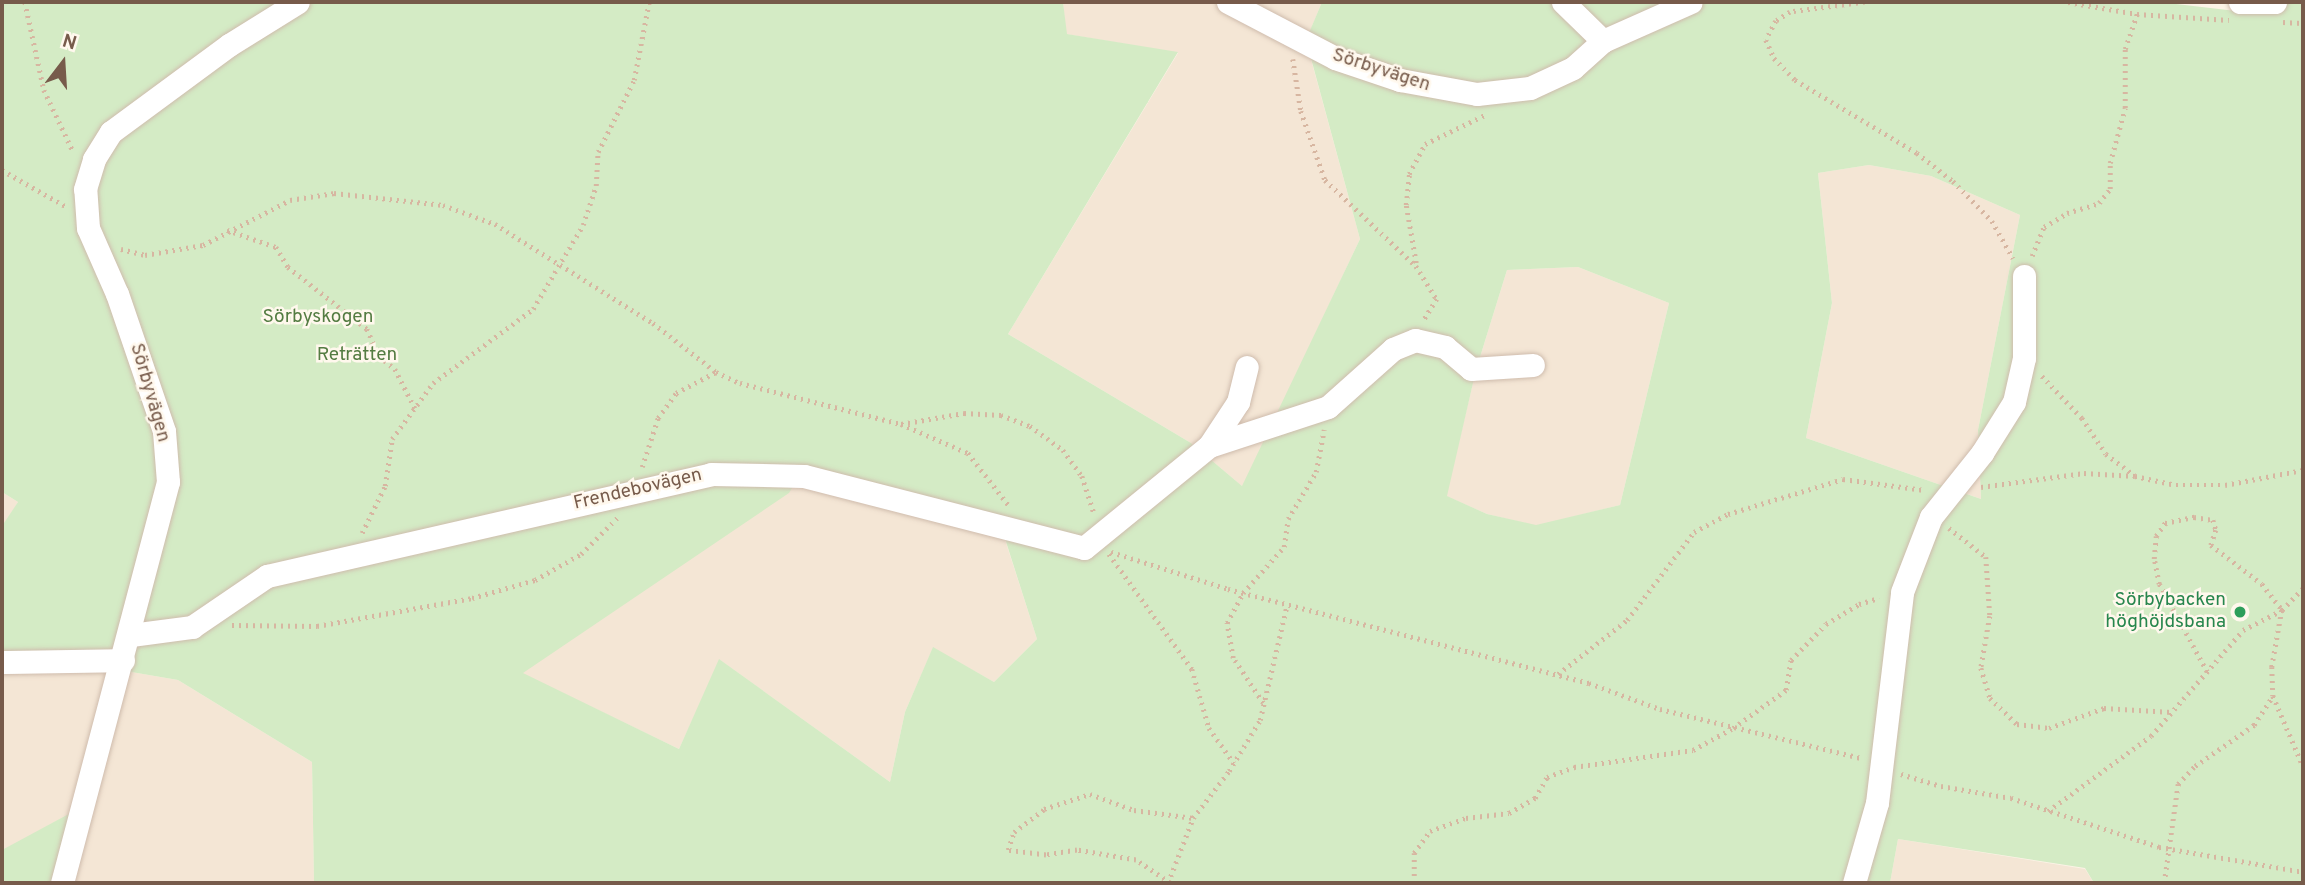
<!DOCTYPE html>
<html>
<head>
<meta charset="utf-8">
<style>
	body { margin:0 }
	#map { position:relative; width:2305px; height:885px; overflow:hidden; background:#fcf4e7; font-family:Overpass,sans-serif }
	div>[style] { position:absolute }
	[style*='--x'] { left:calc(var(--x)*1px); top:calc(var(--y)*1px); width:calc(var(--w)*1px); rotate:calc(var(--a)*1deg) }
	.residential>* { inset:0; background:#f4e6d5 }
	.green>* { inset:0; background:#d4ebc5 }
	.path>* { height:4.5px; margin-top:-2.25px; transform-origin:0; background:repeating-linear-gradient(90deg,#d7b6a1 0 2px,transparent 0 7px) }
	.roads { filter:drop-shadow(0 0 2px #cfbcad) drop-shadow(0 0 2px #cfbcad) }
	.minor>* { height:23px; margin:-11.5px; padding:0 11.5px; transform-origin:11.5px; border-radius:11.5px; background:#fff }
	.dots>* { width:19px; height:19px; translate:-50% -50%; box-sizing:border-box; border:4px solid #fff8ed; border-radius:50% }
	span { translate:-50% -50%; white-space:nowrap; text-align:center; line-height:1.15; -webkit-text-stroke:5px #fff8ed; paint-order:stroke }
	.street-label { font-size:19px; color:#775b4b }
	.park-label { font-size:19px; color:#547c42 }
	.leisure-label { font-size:19px; color:#27864d }
	.right { translate:-100% -50%; text-align:right }
	.frame { position:absolute; inset:0; border:4px solid #775b4b; pointer-events:none }
	.north { position:absolute; left:28px; top:28px; width:70px; height:70px; -webkit-text-stroke:5px #fff8ed; paint-order:stroke; rotate:17deg; font-size:19px; font-weight:700; line-height:28px; text-align:center; color:#775b4b }
	.north::after { content:''; display:block; margin:auto; width:24px; height:32px; background:#775b4b; clip-path:polygon(50% 0,100% 100%,50% 72%,0 100%) }
</style>
</head>
<body>
<div id="map">
	<div class="residential">
		<div style="clip-path:polygon(1063px 2px,1322px 2px,1306px 41px,1360px 239px,1243px 487px,1191px 443px,1008px 334px,1178px 53px,1066px 34px)"></div>
		<div style="clip-path:polygon(1869px 165px,1931px 176px,2020px 215px,1978px 430px,1981px 499px,1806px 438px,1832px 303px,1818px 173px)"></div>
		<div style="clip-path:polygon(1578px 267px,1669px 303px,1620px 505px,1536px 526px,1487px 514px,1446px 496px,1476px 370px,1507px 270px)"></div>
		<div style="clip-path:polygon(723px 460px,1000px 524px,1037px 639px,994px 682px,933px 648px,905px 712px,890px 782px,720px 660px,679px 749px,492px 659px)"></div>
		<div style="clip-path:polygon(2px 492px,18px 502px,2px 530px)"></div>
		<div style="clip-path:polygon(2px 668px,108px 668px,178px 680px,312px 762px,314px 883px,64px 883px,2px 850px)"></div>
		<div style="clip-path:polygon(1898px 839px,2085px 869px,2094px 883px,1890px 883px)"></div>
	</div>
	<div class="green">
		<div style="clip-path:polygon(evenodd,2px 2px,1063px 2px,1067px 34px,1178px 52px,1008px 334px,1191px 443px,1242px 486px,1360px 239px,1306px 40px,1322px 2px,2159px 2px,2236px 11px,2303px 2px,2303px 883px,2094px 883px,2085px 868px,1898px 839px,1890px 883px,314px 883px,312px 762px,178px 680px,108px 668px,2px 668px,2px 526px,18px 502px,2px 492px,2px 2px,1869px 165px,1931px 176px,2020px 215px,1978px 430px,1981px 499px,1806px 438px,1832px 303px,1818px 173px,1869px 165px,2px 2px,1578px 267px,1669px 303px,1620px 505px,1536px 525px,1487px 514px,1447px 496px,1476px 370px,1507px 270px,1578px 267px,2px 2px,802px 472px,1000px 523px,1037px 639px,994px 682px,933px 647px,905px 712px,890px 782px,719px 659px,679px 749px,523px 673px,789px 493px,802px 472px)"></div>
		<div style="clip-path:polygon(78px 809px,64px 883px,2px 883px,2px 850px)"></div>
	</div>
	<div class="path">
		<div style="--x:25;--y:2;--w:90;--a:77.8"></div>
		<div style="--x:44;--y:90;--w:68;--a:64.6"></div>
		<div style="--x:1865;--y:2;--w:76;--a:172.4"></div>
		<div style="--x:1790;--y:12;--w:17;--a:147"></div>
		<div style="--x:1776;--y:21;--w:21;--a:118"></div>
		<div style="--x:1766;--y:40;--w:20;--a:66"></div>
		<div style="--x:1774;--y:58;--w:30;--a:46"></div>
		<div style="--x:1795;--y:80;--w:142;--a:30.9"></div>
		<div style="--x:1917;--y:153;--w:46;--a:37.9"></div>
		<div style="--x:1953;--y:181;--w:56;--a:45.7"></div>
		<div style="--x:1992;--y:221;--w:43;--a:60.4"></div>
		<div style="--x:2068;--y:2;--w:70;--a:9.9"></div>
		<div style="--x:2137;--y:14;--w:92;--a:3.7"></div>
		<div style="--x:2283;--y:22;--w:20;--a:3"></div>
		<div style="--x:1293;--y:59;--w:53;--a:81.3"></div>
		<div style="--x:1301;--y:111;--w:73;--a:70.8"></div>
		<div style="--x:1325;--y:180;--w:125;--a:43.4"></div>
		<div style="--x:1416;--y:266;--w:39;--a:58"></div>
		<div style="--x:1437;--y:299;--w:26;--a:122"></div>
		<div style="--x:2;--y:170;--w:73;--a:29.7"></div>
		<div style="--x:227;--y:230;--w:52;--a:19.1"></div>
		<div style="--x:276;--y:247;--w:23;--a:59"></div>
		<div style="--x:288;--y:267;--w:100;--a:38.1"></div>
		<div style="--x:367;--y:329;--w:30;--a:66"></div>
		<div style="--x:379;--y:356;--w:21;--a:39"></div>
		<div style="--x:395;--y:369;--w:44;--a:62.9"></div>
		<div style="--x:121;--y:249;--w:25;--a:14"></div>
		<div style="--x:145;--y:255;--w:59;--a:-9.8"></div>
		<div style="--x:203;--y:245;--w:98;--a:-27.3"></div>
		<div style="--x:290;--y:200;--w:45;--a:-9"></div>
		<div style="--x:334;--y:193;--w:110;--a:6.3"></div>
		<div style="--x:443;--y:205;--w:55;--a:20.1"></div>
		<div style="--x:495;--y:224;--w:186;--a:32.1"></div>
		<div style="--x:653;--y:323;--w:80;--a:37.9"></div>
		<div style="--x:716;--y:372;--w:26;--a:25"></div>
		<div style="--x:740;--y:383;--w:166;--a:14.3"></div>
		<div style="--x:901;--y:424;--w:73;--a:23.4"></div>
		<div style="--x:968;--y:453;--w:68;--a:52.1"></div>
		<div style="--x:2032;--y:256;--w:31;--a:-68"></div>
		<div style="--x:2044;--y:227;--w:27;--a:-31"></div>
		<div style="--x:2067;--y:213;--w:34;--a:-17"></div>
		<div style="--x:2099;--y:203;--w:18;--a:-52"></div>
		<div style="--x:2110;--y:189;--w:26;--a:-90"></div>
		<div style="--x:2110;--y:163;--w:57;--a:-74.7"></div>
		<div style="--x:2125;--y:108;--w:59;--a:-90"></div>
		<div style="--x:2125;--y:49;--w:37;--a:-71"></div>
		<div style="--x:1416;--y:263;--w:59;--a:-99.8"></div>
		<div style="--x:1406;--y:205;--w:31;--a:-84"></div>
		<div style="--x:1409;--y:174;--w:34;--a:-62"></div>
		<div style="--x:1425;--y:144;--w:67;--a:-25.8"></div>
		<div style="--x:2042;--y:376;--w:58;--a:46.4"></div>
		<div style="--x:2082;--y:418;--w:43;--a:56.3"></div>
		<div style="--x:2106;--y:454;--w:36;--a:37"></div>
		<div style="--x:901;--y:424;--w:64;--a:-9.9"></div>
		<div style="--x:964;--y:413;--w:37;--a:3"></div>
		<div style="--x:1001;--y:415;--w:31;--a:21"></div>
		<div style="--x:1030;--y:426;--w:41;--a:36"></div>
		<div style="--x:1063;--y:450;--w:32;--a:54"></div>
		<div style="--x:1082;--y:476;--w:39;--a:72"></div>
		<div style="--x:642;--y:467;--w:52;--a:-71.9"></div>
		<div style="--x:658;--y:418;--w:31;--a:-54"></div>
		<div style="--x:676;--y:393;--w:45;--a:-27.7"></div>
		<div style="--x:1981;--y:487;--w:104;--a:-7.7"></div>
		<div style="--x:2084;--y:473;--w:51;--a:3.4"></div>
		<div style="--x:2135;--y:476;--w:42;--a:12.4"></div>
		<div style="--x:2176;--y:485;--w:49;--a:0"></div>
		<div style="--x:2225;--y:485;--w:79;--a:-10.9"></div>
		<div style="--x:1949;--y:528;--w:47;--a:38.1"></div>
		<div style="--x:1986;--y:557;--w:59;--a:86.1"></div>
		<div style="--x:1990;--y:616;--w:53;--a:99.8"></div>
		<div style="--x:1981;--y:668;--w:31;--a:73"></div>
		<div style="--x:1990;--y:698;--w:37;--a:44"></div>
		<div style="--x:2017;--y:724;--w:32;--a:7"></div>
		<div style="--x:2049;--y:728;--w:59;--a:-20"></div>
		<div style="--x:2104;--y:708;--w:68;--a:3.4"></div>
		<div style="--x:362;--y:533;--w:52;--a:-63.9"></div>
		<div style="--x:385;--y:486;--w:48;--a:-81.5"></div>
		<div style="--x:392;--y:439;--w:69;--a:-53.8"></div>
		<div style="--x:433;--y:383;--w:124;--a:-36.5"></div>
		<div style="--x:533;--y:309;--w:98;--a:-59.2"></div>
		<div style="--x:583;--y:225;--w:41;--a:-71.6"></div>
		<div style="--x:596;--y:186;--w:34;--a:-87"></div>
		<div style="--x:598;--y:152;--w:80;--a:-63.4"></div>
		<div style="--x:634;--y:80;--w:79;--a:-79.1"></div>
		<div style="--x:1111;--y:552;--w:123;--a:17.5"></div>
		<div style="--x:1228;--y:589;--w:373;--a:14.6"></div>
		<div style="--x:1589;--y:683;--w:76;--a:20.1"></div>
		<div style="--x:1660;--y:709;--w:207;--a:13.7"></div>
		<div style="--x:1109;--y:554;--w:142;--a:54.2"></div>
		<div style="--x:1192;--y:669;--w:61;--a:73.9"></div>
		<div style="--x:1209;--y:728;--w:43;--a:54.5"></div>
		<div style="--x:232;--y:625;--w:85;--a:0.7"></div>
		<div style="--x:317;--y:626;--w:158;--a:-10.2"></div>
		<div style="--x:472;--y:598;--w:66;--a:-15.9"></div>
		<div style="--x:535;--y:580;--w:53;--a:-29.5"></div>
		<div style="--x:581;--y:554;--w:54;--a:-45"></div>
		<div style="--x:2207;--y:672;--w:100;--a:-118.6"></div>
		<div style="--x:2159;--y:584;--w:25;--a:-101"></div>
		<div style="--x:2154;--y:559;--w:23;--a:-85"></div>
		<div style="--x:2156;--y:536;--w:16;--a:-55"></div>
		<div style="--x:2165;--y:523;--w:30;--a:-12"></div>
		<div style="--x:2194;--y:517;--w:19;--a:9"></div>
		<div style="--x:2213;--y:520;--w:10;--a:73"></div>
		<div style="--x:2216;--y:530;--w:16;--a:108"></div>
		<div style="--x:2211;--y:545;--w:64;--a:37.4"></div>
		<div style="--x:2262;--y:584;--w:33;--a:52"></div>
		<div style="--x:2282;--y:610;--w:58;--a:100"></div>
		<div style="--x:2272;--y:667;--w:29;--a:88"></div>
		<div style="--x:2273;--y:696;--w:76;--a:66.8"></div>
		<div style="--x:1558;--y:674;--w:88;--a:-38"></div>
		<div style="--x:1627;--y:620;--w:111;--a:-52.7"></div>
		<div style="--x:1694;--y:532;--w:38;--a:-28"></div>
		<div style="--x:1728;--y:514;--w:120;--a:-16.9"></div>
		<div style="--x:1843;--y:479;--w:82;--a:7.7"></div>
		<div style="--x:1263;--y:703;--w:54;--a:-123.7"></div>
		<div style="--x:1233;--y:658;--w:36;--a:-100"></div>
		<div style="--x:1227;--y:623;--w:34;--a:-62"></div>
		<div style="--x:1243;--y:593;--w:62;--a:-48.3"></div>
		<div style="--x:1284;--y:547;--w:28;--a:-82"></div>
		<div style="--x:1288;--y:519;--w:55;--a:-59.2"></div>
		<div style="--x:1316;--y:472;--w:43;--a:-79.2"></div>
		<div style="--x:1901;--y:774;--w:42;--a:16.7"></div>
		<div style="--x:1941;--y:786;--w:71;--a:9.7"></div>
		<div style="--x:2011;--y:798;--w:156;--a:18.3"></div>
		<div style="--x:2159;--y:847;--w:146;--a:9.8"></div>
		<div style="--x:2048;--y:811;--w:127;--a:-36.1"></div>
		<div style="--x:2151;--y:736;--w:140;--a:-49"></div>
		<div style="--x:2243;--y:630;--w:44;--a:-27.1"></div>
		<div style="--x:2282;--y:610;--w:30;--a:-46"></div>
		<div style="--x:1168;--y:883;--w:70;--a:-69"></div>
		<div style="--x:1193;--y:818;--w:59;--a:-52.5"></div>
		<div style="--x:1229;--y:771;--w:60;--a:-58.7"></div>
		<div style="--x:1260;--y:720;--w:118;--a:-76.8"></div>
		<div style="--x:1170;--y:883;--w:41;--a:-145.9"></div>
		<div style="--x:1136;--y:860;--w:60;--a:-170.4"></div>
		<div style="--x:1077;--y:850;--w:31;--a:171"></div>
		<div style="--x:1046;--y:855;--w:38;--a:-173"></div>
		<div style="--x:1008;--y:850;--w:19;--a:-72"></div>
		<div style="--x:1014;--y:832;--w:38;--a:-37"></div>
		<div style="--x:1044;--y:809;--w:48;--a:-18.1"></div>
		<div style="--x:1090;--y:794;--w:47;--a:20"></div>
		<div style="--x:1134;--y:810;--w:60;--a:7.7"></div>
		<div style="--x:1414;--y:883;--w:30;--a:-90"></div>
		<div style="--x:1414;--y:853;--w:27;--a:-54"></div>
		<div style="--x:1430;--y:831;--w:38;--a:-20"></div>
		<div style="--x:1466;--y:818;--w:43;--a:-6.6"></div>
		<div style="--x:1509;--y:813;--w:30;--a:-30"></div>
		<div style="--x:1535;--y:798;--w:24;--a:-60"></div>
		<div style="--x:1547;--y:777;--w:29;--a:-20"></div>
		<div style="--x:1574;--y:767;--w:120;--a:-8.1"></div>
		<div style="--x:1693;--y:750;--w:46;--a:-28.8"></div>
		<div style="--x:1733;--y:728;--w:65;--a:-35.6"></div>
		<div style="--x:1786;--y:690;--w:30;--a:-81"></div>
		<div style="--x:1791;--y:660;--w:50;--a:-45.8"></div>
		<div style="--x:1826;--y:624;--w:39;--a:-31"></div>
		<div style="--x:1859;--y:604;--w:21;--a:-17"></div>
		<div style="--x:2164;--y:883;--w:100;--a:-82"></div>
		<div style="--x:2178;--y:784;--w:25;--a:-47"></div>
		<div style="--x:2195;--y:766;--w:72;--a:-34.8"></div>
		<div style="--x:2254;--y:725;--w:33;--a:-57"></div>
	</div>
	<div class="roads">
		<div class="minor">
			<div style="--x:1228;--y:2;--w:121;--a:27.6"></div>
			<div style="--x:1335;--y:58;--w:69;--a:18.7"></div>
			<div style="--x:1400;--y:80;--w:78;--a:10.3"></div>
			<div style="--x:1477;--y:94;--w:53;--a:-6.5"></div>
			<div style="--x:1530;--y:88;--w:47;--a:-24.9"></div>
			<div style="--x:1573;--y:68;--w:40;--a:-42"></div>
			<div style="--x:1603;--y:41;--w:96;--a:-23.9"></div>
			<div style="--x:1563;--y:2;--w:56;--a:44.3"></div>
			<div style="--x:2240;--y:2;--w:35;--a:0"></div>
			<div style="--x:1209;--y:446;--w:125;--a:-18.1"></div>
			<div style="--x:1328;--y:407;--w:87;--a:-41.7"></div>
			<div style="--x:1393;--y:349;--w:24;--a:-22"></div>
			<div style="--x:1415;--y:340;--w:31;--a:13"></div>
			<div style="--x:1445;--y:347;--w:34;--a:40"></div>
			<div style="--x:1471;--y:369;--w:62;--a:-3.7"></div>
			<div style="--x:131;--y:635;--w:62;--a:-7.5"></div>
			<div style="--x:192;--y:627;--w:91;--a:-34.2"></div>
			<div style="--x:267;--y:576;--w:456;--a:-12.9"></div>
			<div style="--x:711;--y:474;--w:93;--a:1.2"></div>
			<div style="--x:804;--y:476;--w:289;--a:14.4"></div>
			<div style="--x:1084;--y:548;--w:161;--a:-39.2"></div>
			<div style="--x:1209;--y:446;--w:53;--a:-56.6"></div>
			<div style="--x:1238;--y:402;--w:36;--a:-76"></div>
			<div style="--x:2;--y:662;--w:121;--a:-0.9"></div>
			<div style="--x:62;--y:883;--w:415;--a:-75.2"></div>
			<div style="--x:168;--y:482;--w:51;--a:-94.5"></div>
			<div style="--x:164;--y:431;--w:145;--a:-108.9"></div>
			<div style="--x:117;--y:294;--w:72;--a:-113.7"></div>
			<div style="--x:88;--y:228;--w:39;--a:-94"></div>
			<div style="--x:85;--y:189;--w:31;--a:-73"></div>
			<div style="--x:94;--y:159;--w:32;--a:-58"></div>
			<div style="--x:111;--y:132;--w:147;--a:-36.4"></div>
			<div style="--x:229;--y:45;--w:81;--a:-31.9"></div>
			<div style="--x:1854;--y:883;--w:83;--a:-74"></div>
			<div style="--x:1877;--y:803;--w:212;--a:-83.2"></div>
			<div style="--x:1902;--y:592;--w:80;--a:-68.9"></div>
			<div style="--x:1931;--y:517;--w:82;--a:-51.4"></div>
			<div style="--x:1982;--y:453;--w:60;--a:-57.9"></div>
			<div style="--x:2014;--y:402;--w:45;--a:-77.2"></div>
			<div style="--x:2024;--y:358;--w:82;--a:-90"></div>
		</div>
	</div>
	<div class="dots">
		<div style="left:2240px;top:612px;background:#2e9e5b"></div>
	</div>
	<div class="street-label">
		<span style="left:1381px;top:71px;rotate:18deg">Sörbyvägen</span>
		<span style="left:149px;top:393px;rotate:74deg">Sörbyvägen</span>
		<span style="left:638px;top:490px;rotate:-13deg">Frendebovägen</span>
	</div>
	<div class="park-label">
		<span style="left:318px;top:318px">Sörbyskogen</span>
		<span style="left:357px;top:356px">Reträtten</span>
	</div>
	<div class="leisure-label">
		<span class="right" style="left:2226px;top:612px">Sörbybacken<br>höghöjdsbana</span>
	</div>
	<div class="frame"></div>
	<div class="north">N</div>
</div>
</body>
</html>
